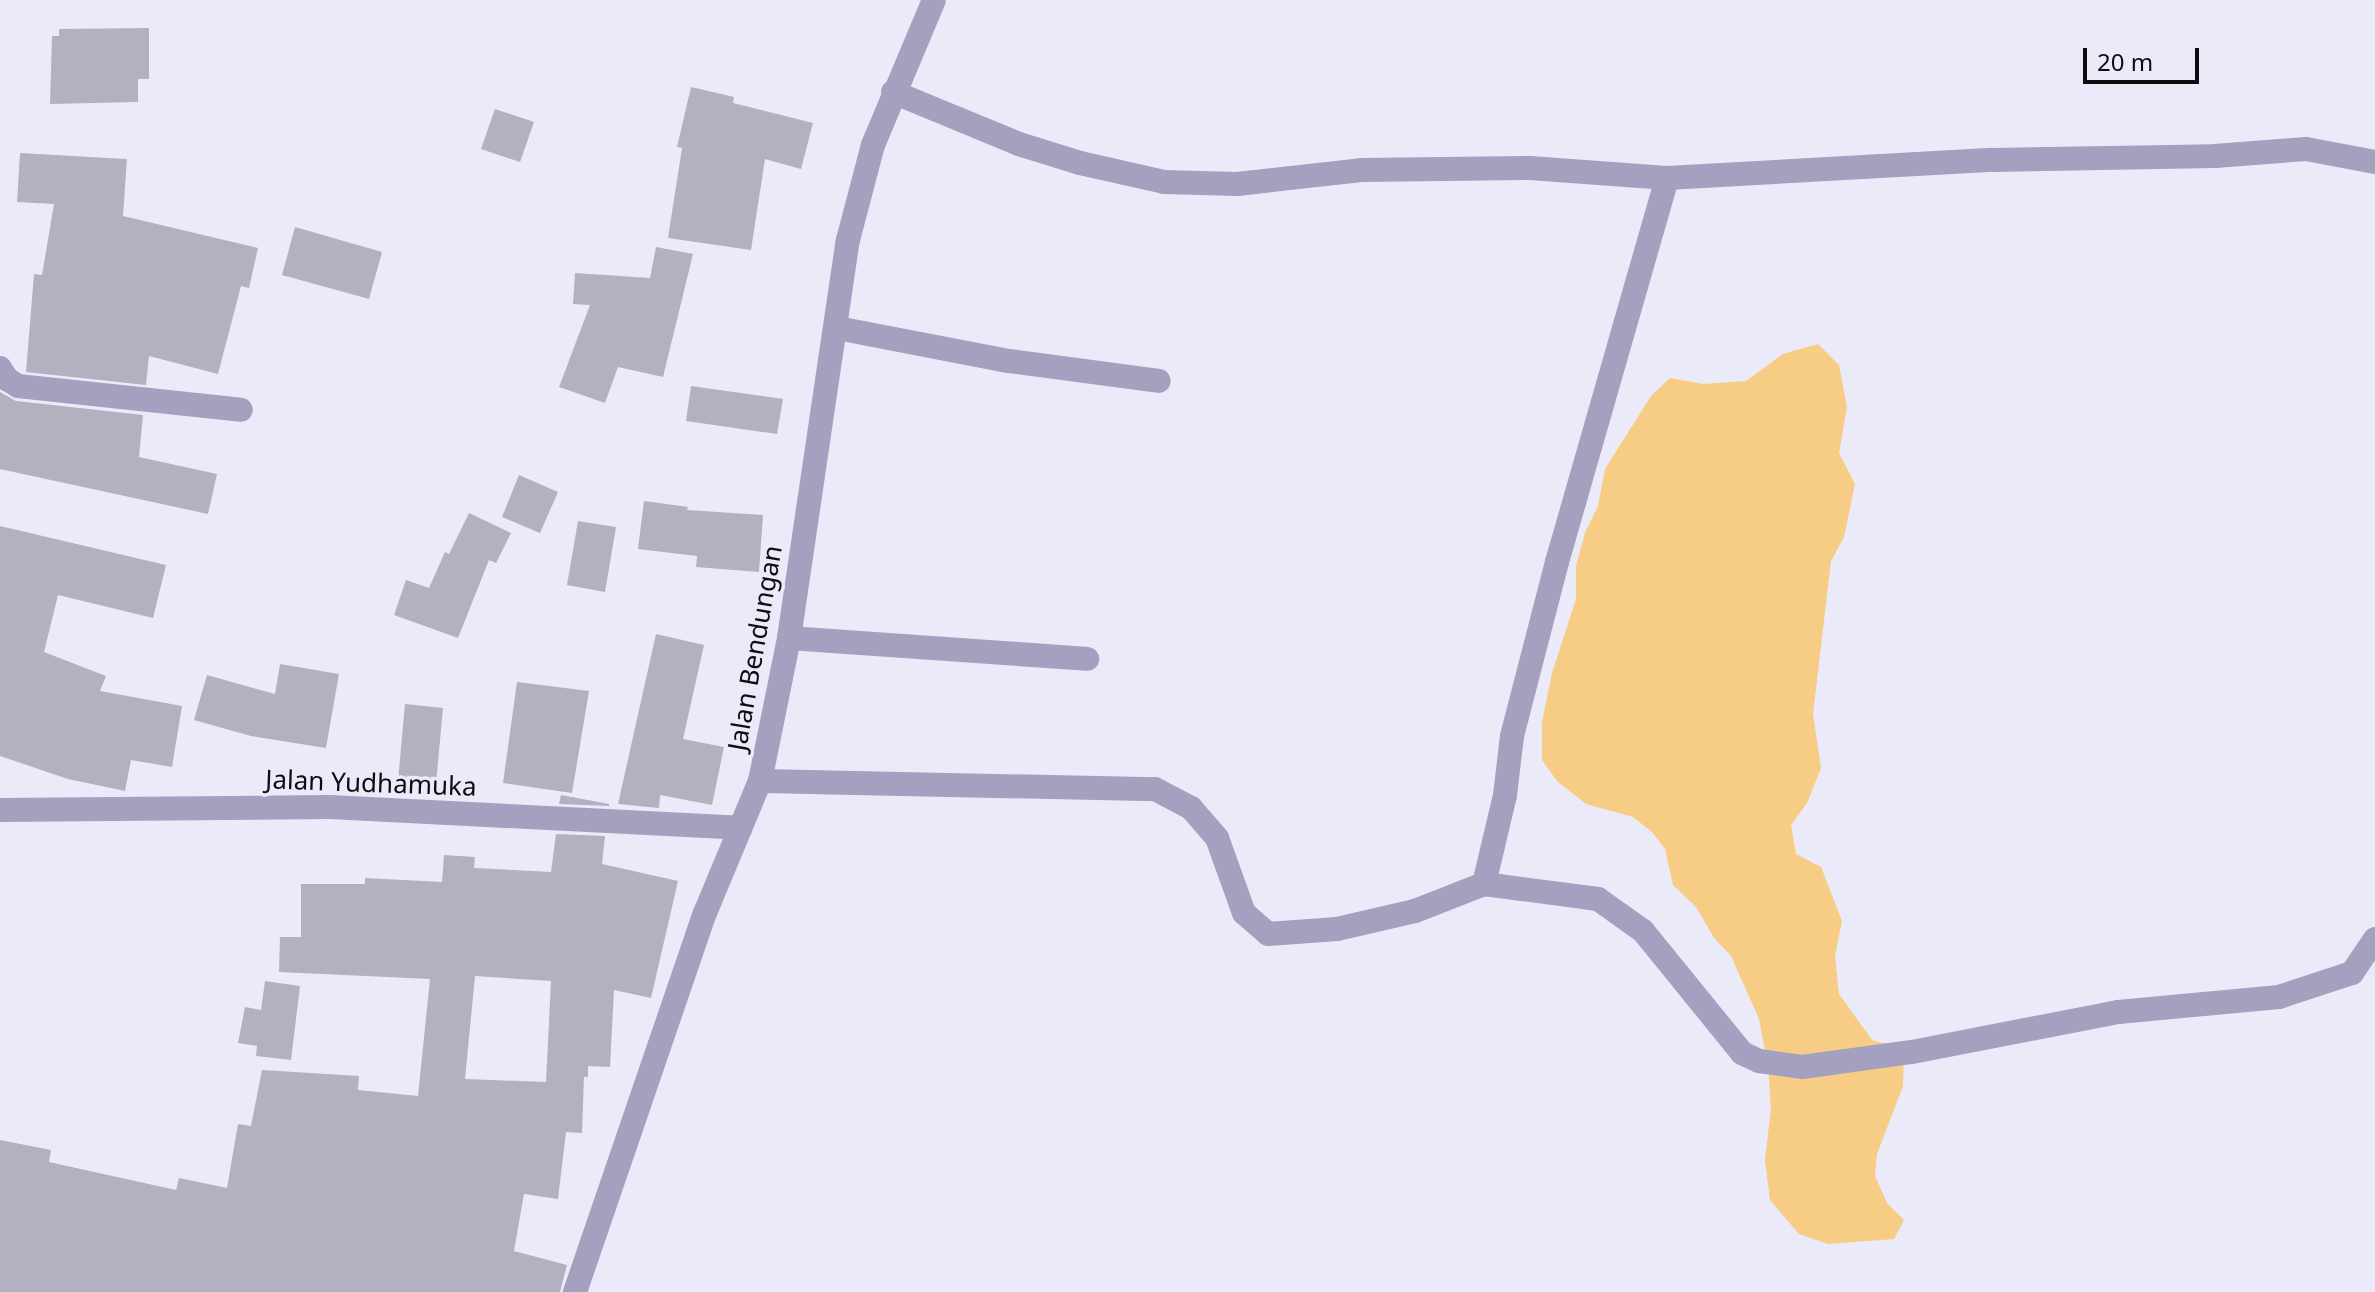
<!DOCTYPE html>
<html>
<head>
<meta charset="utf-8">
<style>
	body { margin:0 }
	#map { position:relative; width:2375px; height:1292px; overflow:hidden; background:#ebeaf9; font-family:"Noto Sans",sans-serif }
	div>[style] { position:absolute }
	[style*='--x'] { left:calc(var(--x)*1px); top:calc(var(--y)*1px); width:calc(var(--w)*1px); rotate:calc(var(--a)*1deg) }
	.green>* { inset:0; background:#f7cc84 }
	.building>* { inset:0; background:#b2b1bf }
	.minor>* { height:24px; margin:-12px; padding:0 12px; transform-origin:12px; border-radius:12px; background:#a3a0c0 }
	.tertiary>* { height:24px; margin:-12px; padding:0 12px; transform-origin:12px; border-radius:12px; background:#a3a0c0 }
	span { translate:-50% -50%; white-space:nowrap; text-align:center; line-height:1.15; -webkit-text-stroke:7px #ebeaf9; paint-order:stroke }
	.street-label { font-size:26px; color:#0d0d11 }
	.scale { position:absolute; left:2083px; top:48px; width:116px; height:36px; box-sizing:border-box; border:4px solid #0d0d11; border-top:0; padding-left:10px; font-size:24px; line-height:28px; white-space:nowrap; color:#0d0d11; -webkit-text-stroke:6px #ebeaf9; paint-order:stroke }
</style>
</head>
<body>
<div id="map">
	<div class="green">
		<div style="clip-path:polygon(1818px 344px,1839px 365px,1847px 407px,1839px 453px,1855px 484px,1844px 537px,1831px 561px,1813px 714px,1821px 768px,1807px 803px,1791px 825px,1796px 854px,1821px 867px,1842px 921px,1835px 956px,1839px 994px,1872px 1040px,1904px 1049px,1903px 1086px,1877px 1154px,1875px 1176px,1887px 1203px,1904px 1220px,1894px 1239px,1828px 1244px,1799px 1234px,1770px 1200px,1765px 1160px,1771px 1108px,1768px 1067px,1759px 1019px,1731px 956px,1714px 938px,1696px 907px,1673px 885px,1665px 849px,1652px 832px,1633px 817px,1586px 804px,1557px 781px,1542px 760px,1542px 722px,1552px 673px,1576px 599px,1576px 566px,1585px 533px,1598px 506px,1605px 469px,1651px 396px,1670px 378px,1703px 384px,1746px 381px,1783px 354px)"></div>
	</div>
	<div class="building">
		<div style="clip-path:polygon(149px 28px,149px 79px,138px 79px,138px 102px,50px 104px,52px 36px,59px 36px,59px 29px)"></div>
		<div style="clip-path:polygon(691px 87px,734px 97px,733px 103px,813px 123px,801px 169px,765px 159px,751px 250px,668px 238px,682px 148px,677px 147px)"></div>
		<div style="clip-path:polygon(495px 109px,534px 122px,520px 162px,481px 149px)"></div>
		<div style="clip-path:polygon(20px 153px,127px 159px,123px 216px,258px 248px,249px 288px,241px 286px,218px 374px,149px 356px,146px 385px,26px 372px,34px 274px,42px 275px,54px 204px,17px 202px)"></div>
		<div style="clip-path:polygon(295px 227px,382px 252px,369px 299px,282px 275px)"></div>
		<div style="clip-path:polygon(656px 247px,693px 254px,663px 377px,618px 367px,605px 403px,559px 387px,590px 305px,573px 304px,575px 273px,650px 278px)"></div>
		<div style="clip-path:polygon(691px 386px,783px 399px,777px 434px,686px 421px)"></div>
		<div style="clip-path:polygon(0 392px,16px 401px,143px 415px,139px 457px,217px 474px,208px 514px,0 469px)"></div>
		<div style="clip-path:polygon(519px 475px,558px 492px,540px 533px,502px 517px)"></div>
		<div style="clip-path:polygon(644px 501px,688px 507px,687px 510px,763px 515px,759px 572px,696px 567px,697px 556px,638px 549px)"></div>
		<div style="clip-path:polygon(469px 513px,511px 533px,496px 563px,489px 560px,458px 638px,394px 615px,406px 580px,429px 588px,445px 552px,449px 554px)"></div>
		<div style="clip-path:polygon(578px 521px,616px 527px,605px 592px,567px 585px)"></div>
		<div style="clip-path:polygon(0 526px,166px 565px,153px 618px,58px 595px,44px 652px,106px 676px,100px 691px,182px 706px,172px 767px,131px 760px,125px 791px,68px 779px,0 756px)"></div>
		<div style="clip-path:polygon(656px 634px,704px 645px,683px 739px,724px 747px,712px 805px,660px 795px,659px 808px,618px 804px)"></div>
		<div style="clip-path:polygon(280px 664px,339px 674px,326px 748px,251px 736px,194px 720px,207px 675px,275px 694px)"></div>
		<div style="clip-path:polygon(517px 682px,589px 691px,572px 793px,503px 783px)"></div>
		<div style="clip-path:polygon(405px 704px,443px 708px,436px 784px,398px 781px)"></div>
		<div style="clip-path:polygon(561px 795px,609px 804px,609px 806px,559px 804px)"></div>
		<div style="clip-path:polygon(evenodd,556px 834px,605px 836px,602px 864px,678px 881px,651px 998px,614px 990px,610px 1067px,588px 1066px,588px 1077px,584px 1077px,582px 1133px,566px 1132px,558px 1199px,524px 1194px,514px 1251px,567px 1265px,560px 1292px,0 1292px,0 1140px,51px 1150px,49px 1162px,176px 1190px,179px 1178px,227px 1188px,238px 1124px,251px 1126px,262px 1070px,359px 1076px,358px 1090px,418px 1096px,430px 979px,279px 972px,280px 937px,301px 937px,301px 884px,365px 884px,365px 878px,442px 882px,444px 855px,475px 857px,474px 868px,551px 872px,556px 834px,475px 976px,551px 981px,546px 1082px,465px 1079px,475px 976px)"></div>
		<div style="clip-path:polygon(265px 981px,300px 986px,291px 1060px,256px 1056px,257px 1046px,238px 1043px,245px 1007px,261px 1010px)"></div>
	</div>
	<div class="minor">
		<div style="--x:893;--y:92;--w:136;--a:22.4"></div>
		<div style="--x:1019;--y:144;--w:64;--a:17.3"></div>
		<div style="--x:1080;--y:163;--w:86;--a:12.7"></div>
		<div style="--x:1164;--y:182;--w:73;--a:1.6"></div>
		<div style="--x:1237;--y:184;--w:125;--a:-6.4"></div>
		<div style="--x:1361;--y:170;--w:169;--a:-0.7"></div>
		<div style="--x:1530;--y:168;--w:137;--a:4.2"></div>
		<div style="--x:1667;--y:178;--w:326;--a:-3.2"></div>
		<div style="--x:1993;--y:160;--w:222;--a:-1"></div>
		<div style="--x:2215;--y:156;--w:91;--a:-4.4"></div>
		<div style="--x:2306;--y:149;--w:70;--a:10.7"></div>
		<div style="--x:837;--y:328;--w:175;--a:10.9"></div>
		<div style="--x:1009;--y:361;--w:151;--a:7.6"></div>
		<div style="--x:0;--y:368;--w:13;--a:58"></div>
		<div style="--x:7;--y:379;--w:13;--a:32"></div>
		<div style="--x:18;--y:386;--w:224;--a:6.1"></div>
		<div style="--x:789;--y:638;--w:299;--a:4"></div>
		<div style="--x:760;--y:781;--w:395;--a:1.2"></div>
		<div style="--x:1155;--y:789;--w:41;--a:27.8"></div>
		<div style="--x:1191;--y:808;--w:40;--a:49"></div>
		<div style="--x:1217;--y:838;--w:80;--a:70.2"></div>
		<div style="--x:1244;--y:913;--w:32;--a:41"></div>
		<div style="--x:1268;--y:934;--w:69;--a:-4.1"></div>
		<div style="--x:1337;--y:929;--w:80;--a:-13"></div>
		<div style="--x:1415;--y:911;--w:74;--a:-21.4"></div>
		<div style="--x:1484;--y:884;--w:115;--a:7.5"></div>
		<div style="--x:1598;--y:899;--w:55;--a:35.4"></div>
		<div style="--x:1643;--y:931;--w:157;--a:50.9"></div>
		<div style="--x:1742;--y:1053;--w:19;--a:25"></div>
		<div style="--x:1759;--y:1061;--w:43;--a:7.9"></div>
		<div style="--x:1802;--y:1067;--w:111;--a:-7.8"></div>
		<div style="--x:1912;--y:1052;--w:210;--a:-11"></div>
		<div style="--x:2118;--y:1012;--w:162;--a:-5.3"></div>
		<div style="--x:2279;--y:997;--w:77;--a:-18.2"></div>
		<div style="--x:2352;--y:973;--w:41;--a:-55.9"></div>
		<div style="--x:0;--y:810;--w:330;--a:-0.5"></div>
		<div style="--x:330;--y:807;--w:411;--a:2.9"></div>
		<div style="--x:1484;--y:884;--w:91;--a:-76.7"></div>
		<div style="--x:1505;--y:795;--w:59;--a:-83.2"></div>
		<div style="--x:1512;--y:736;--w:180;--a:-75.5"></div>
		<div style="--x:1557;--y:562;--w:399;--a:-74"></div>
	</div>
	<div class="tertiary">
		<div style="--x:575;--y:1292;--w:401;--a:-71.1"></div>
		<div style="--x:705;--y:913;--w:143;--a:-67.4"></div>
		<div style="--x:760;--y:781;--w:146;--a:-78.5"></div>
		<div style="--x:789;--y:638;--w:402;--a:-81.6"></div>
		<div style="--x:848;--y:240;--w:98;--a:-75.3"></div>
		<div style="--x:873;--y:145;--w:157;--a:-67.2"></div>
	</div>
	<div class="street-label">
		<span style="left:755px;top:648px;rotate:-80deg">Jalan Bendungan</span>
		<span style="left:371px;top:783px;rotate:2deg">Jalan Yudhamuka</span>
	</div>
	<div class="scale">20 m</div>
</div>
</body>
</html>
